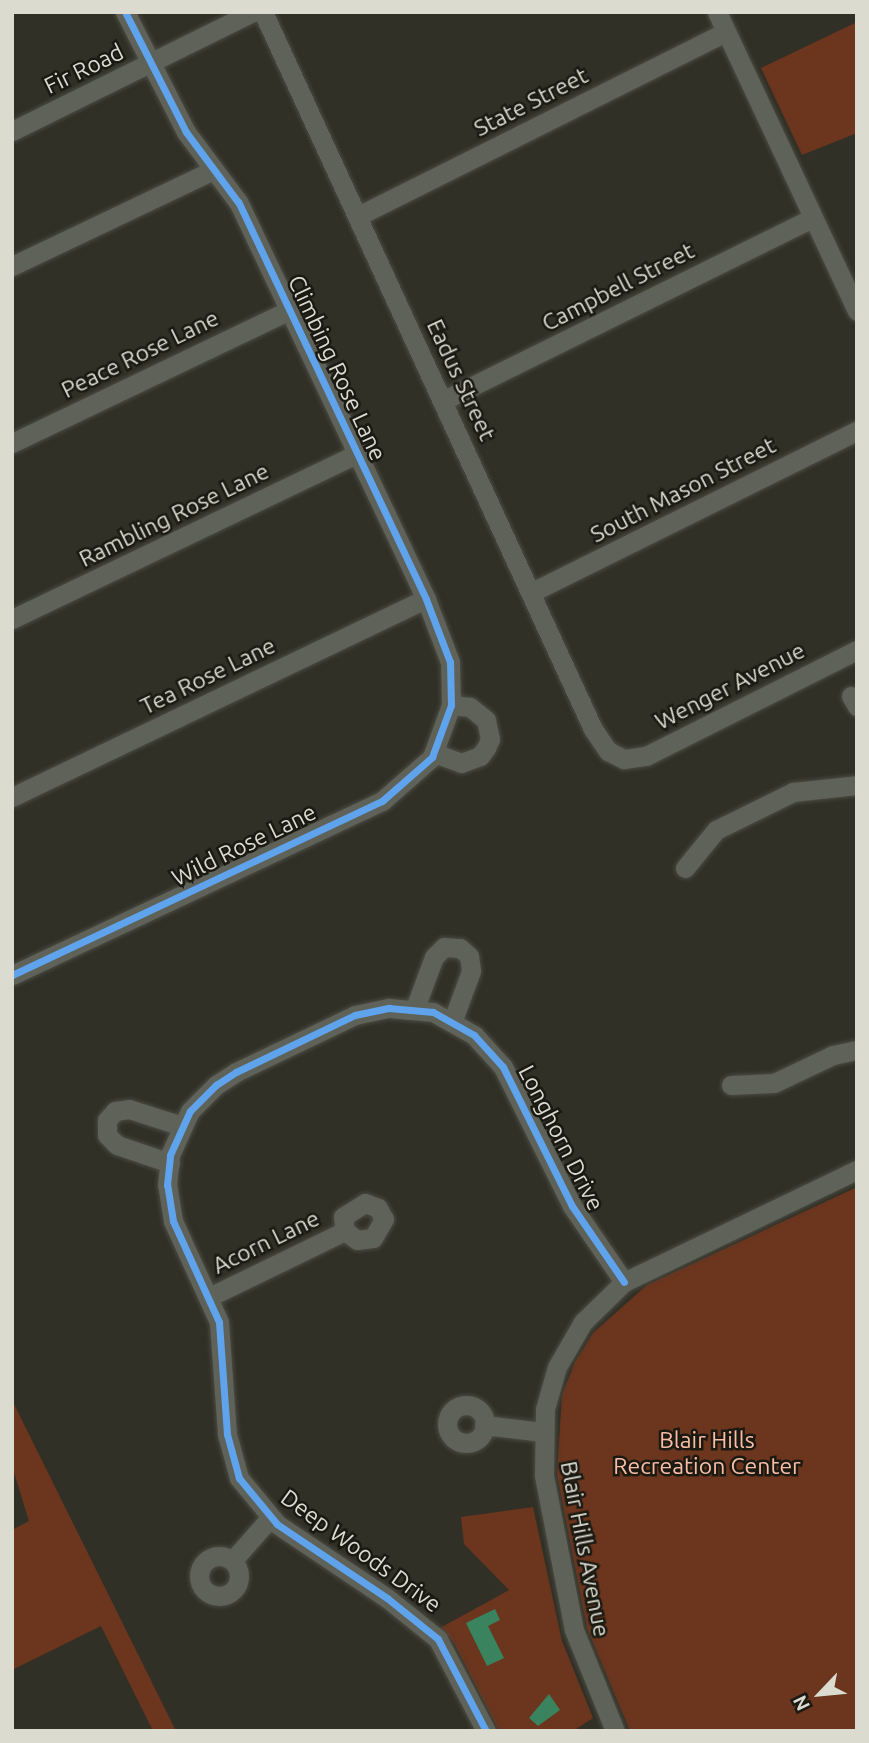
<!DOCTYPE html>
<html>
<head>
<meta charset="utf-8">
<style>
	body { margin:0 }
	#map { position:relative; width:869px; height:1743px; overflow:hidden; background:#303026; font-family:Ubuntu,sans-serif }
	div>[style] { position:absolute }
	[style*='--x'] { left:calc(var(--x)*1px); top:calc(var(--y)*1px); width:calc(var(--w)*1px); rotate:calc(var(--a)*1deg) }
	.green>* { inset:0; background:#6b351e }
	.water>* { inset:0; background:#39845e }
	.roads { filter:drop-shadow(0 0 2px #4b4b42) drop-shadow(0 0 2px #4b4b42) }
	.minor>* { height:19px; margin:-9.5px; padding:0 9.5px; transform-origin:9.5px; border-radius:9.5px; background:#5e6258 }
	.minor>.ring { margin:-9.5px; padding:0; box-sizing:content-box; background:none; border:19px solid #5e6258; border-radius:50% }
	.cycleway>* { height:7px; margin:-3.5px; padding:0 3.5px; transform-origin:3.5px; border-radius:3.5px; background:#60a3ed }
	span { translate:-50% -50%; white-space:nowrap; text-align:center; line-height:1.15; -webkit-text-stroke:5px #1b1a12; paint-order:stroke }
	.street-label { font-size:23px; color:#dcdbd0 }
	.park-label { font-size:23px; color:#fabca4 }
	.frame { position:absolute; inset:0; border:14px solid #dcdbd0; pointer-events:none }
	.north { position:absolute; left:785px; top:1659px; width:70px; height:70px; -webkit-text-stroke:5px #1b1a12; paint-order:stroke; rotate:244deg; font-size:19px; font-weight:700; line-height:28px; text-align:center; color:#dcdbd0 }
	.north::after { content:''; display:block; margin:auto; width:24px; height:32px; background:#dcdbd0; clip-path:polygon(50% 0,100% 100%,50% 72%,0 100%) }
</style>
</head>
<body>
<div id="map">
	<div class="green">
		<div style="clip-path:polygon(857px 22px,857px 133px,802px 155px,761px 68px)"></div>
		<div style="clip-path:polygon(857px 1187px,857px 1731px,630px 1731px,587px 1628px,557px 1474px,562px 1395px,575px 1362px,593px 1333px,647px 1285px)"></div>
		<div style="clip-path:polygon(12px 1400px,176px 1731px,153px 1731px,101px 1626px,12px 1670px,12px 1530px,29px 1521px,12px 1466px)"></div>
		<div style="clip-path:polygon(533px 1507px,562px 1641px,593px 1718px,573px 1731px,499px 1731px,454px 1643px,440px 1628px,509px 1590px,464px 1544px,461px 1517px)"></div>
	</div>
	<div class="water">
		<div style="clip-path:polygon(495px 1609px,500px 1620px,488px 1626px,504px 1658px,487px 1666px,466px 1623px)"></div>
		<div style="clip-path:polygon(549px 1694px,560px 1710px,538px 1726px,529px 1718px)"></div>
	</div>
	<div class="roads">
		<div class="minor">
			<div style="--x:263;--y:12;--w:789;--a:65.29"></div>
			<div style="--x:593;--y:729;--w:27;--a:56"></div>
			<div style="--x:608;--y:751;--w:18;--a:27"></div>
			<div style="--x:624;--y:759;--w:22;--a:-8"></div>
			<div style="--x:646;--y:756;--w:236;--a:-26.7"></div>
			<div style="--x:717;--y:12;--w:330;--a:64.9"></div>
			<div style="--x:12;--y:131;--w:269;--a:-26.3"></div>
			<div style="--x:358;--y:216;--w:411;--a:-26.6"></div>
			<div style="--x:12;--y:266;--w:221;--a:-25.5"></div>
			<div style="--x:444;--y:400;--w:411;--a:-26.3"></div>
			<div style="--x:12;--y:443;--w:307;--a:-25.6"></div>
			<div style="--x:532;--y:592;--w:363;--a:-26.4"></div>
			<div style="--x:12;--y:619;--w:382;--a:-25.6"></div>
			<div style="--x:851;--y:696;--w:12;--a:59"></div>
			<div style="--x:434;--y:753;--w:29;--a:20"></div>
			<div style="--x:461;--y:763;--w:20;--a:-20"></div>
			<div style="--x:480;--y:756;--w:10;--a:-53"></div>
			<div style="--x:486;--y:748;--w:10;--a:-66"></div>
			<div style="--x:490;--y:739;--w:19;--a:-102"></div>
			<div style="--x:486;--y:720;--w:21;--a:-141"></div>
			<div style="--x:470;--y:707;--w:19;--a:-174"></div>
			<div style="--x:12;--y:797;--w:459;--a:-25.6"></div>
			<div style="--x:685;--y:868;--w:49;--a:-50.8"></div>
			<div style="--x:716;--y:830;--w:86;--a:-26.3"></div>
			<div style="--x:793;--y:792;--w:64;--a:-6.2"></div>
			<div style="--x:12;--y:975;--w:409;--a:-25.2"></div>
			<div style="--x:382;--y:801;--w:67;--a:-41.3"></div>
			<div style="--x:432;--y:757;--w:55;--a:-69.9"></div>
			<div style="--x:451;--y:705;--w:43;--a:-91.3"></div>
			<div style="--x:450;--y:662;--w:67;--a:-110.9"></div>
			<div style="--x:426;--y:599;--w:439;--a:-115.3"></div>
			<div style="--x:238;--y:202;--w:87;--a:-126.6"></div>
			<div style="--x:186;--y:132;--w:135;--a:-116.9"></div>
			<div style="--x:415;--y:1008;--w:54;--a:-69.6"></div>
			<div style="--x:434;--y:957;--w:14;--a:-45"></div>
			<div style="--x:444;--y:947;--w:16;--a:4"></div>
			<div style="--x:460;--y:948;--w:12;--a:42"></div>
			<div style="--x:469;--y:956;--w:15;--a:82"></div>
			<div style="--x:471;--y:971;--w:52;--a:110.2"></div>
			<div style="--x:731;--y:1085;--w:43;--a:-2.7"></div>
			<div style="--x:774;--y:1083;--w:65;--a:-25.4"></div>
			<div style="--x:833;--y:1055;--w:25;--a:-12"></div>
			<div style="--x:170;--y:1163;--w:56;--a:-161.2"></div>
			<div style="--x:117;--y:1145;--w:14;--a:-135"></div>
			<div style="--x:107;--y:1135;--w:15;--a:-90"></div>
			<div style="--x:107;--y:1120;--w:12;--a:-48"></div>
			<div style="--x:115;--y:1111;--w:14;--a:-8"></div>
			<div style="--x:129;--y:1109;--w:56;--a:17.8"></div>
			<div style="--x:209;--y:1297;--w:151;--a:-25.9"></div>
			<div style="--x:345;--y:1231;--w:15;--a:37"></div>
			<div style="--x:357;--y:1240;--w:16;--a:-7"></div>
			<div style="--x:373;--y:1238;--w:22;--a:-60"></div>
			<div style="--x:384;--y:1219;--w:13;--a:-119"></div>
			<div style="--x:378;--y:1208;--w:14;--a:-159"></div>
			<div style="--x:365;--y:1203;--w:26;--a:148"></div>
			<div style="--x:343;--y:1217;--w:14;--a:82"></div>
			<div class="ring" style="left:447px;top:1405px;width:19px;height:19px"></div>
			<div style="--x:484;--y:1425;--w:59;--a:6.8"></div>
			<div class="ring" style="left:199px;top:1556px;width:21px;height:21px"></div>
			<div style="--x:233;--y:1560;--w:56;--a:-48.6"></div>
			<div style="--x:486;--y:1731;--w:104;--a:-117.6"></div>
			<div style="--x:438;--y:1639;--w:65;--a:-141.2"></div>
			<div style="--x:387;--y:1598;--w:133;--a:-146.1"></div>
			<div style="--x:277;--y:1524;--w:60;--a:-129.6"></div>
			<div style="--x:239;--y:1478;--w:46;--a:-105.3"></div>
			<div style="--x:227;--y:1434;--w:112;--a:-94.1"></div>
			<div style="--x:219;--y:1322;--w:111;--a:-114.5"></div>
			<div style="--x:173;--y:1221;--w:36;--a:-99"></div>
			<div style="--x:167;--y:1185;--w:30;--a:-84"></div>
			<div style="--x:170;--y:1155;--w:48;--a:-65.6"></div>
			<div style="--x:190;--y:1111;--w:37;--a:-45"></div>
			<div style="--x:216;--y:1085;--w:24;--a:-33"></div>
			<div style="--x:236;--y:1072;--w:132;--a:-25.6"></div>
			<div style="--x:355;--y:1015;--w:35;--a:-12"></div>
			<div style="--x:389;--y:1008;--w:44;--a:5.2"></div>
			<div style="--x:433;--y:1012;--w:47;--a:29.3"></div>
			<div style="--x:474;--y:1035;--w:43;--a:47.8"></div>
			<div style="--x:503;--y:1067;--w:155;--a:63.6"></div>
			<div style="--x:572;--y:1206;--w:92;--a:55.6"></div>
			<div style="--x:615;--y:1731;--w:109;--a:-112.1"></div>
			<div style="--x:574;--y:1630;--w:158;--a:-101"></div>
			<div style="--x:544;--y:1475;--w:66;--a:-89.1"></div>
			<div style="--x:545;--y:1409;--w:44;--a:-74.1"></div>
			<div style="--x:557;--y:1367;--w:52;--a:-60"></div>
			<div style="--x:583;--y:1322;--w:57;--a:-44.3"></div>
			<div style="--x:624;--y:1282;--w:259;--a:-25.7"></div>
		</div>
	</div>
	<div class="cycleway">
		<div style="--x:12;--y:975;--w:409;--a:-25.2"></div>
		<div style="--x:382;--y:801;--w:67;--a:-41.3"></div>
		<div style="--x:432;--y:757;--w:55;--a:-69.9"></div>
		<div style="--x:451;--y:705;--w:43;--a:-91.3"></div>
		<div style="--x:450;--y:662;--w:67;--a:-110.9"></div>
		<div style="--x:426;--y:599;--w:439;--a:-115.3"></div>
		<div style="--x:238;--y:202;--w:87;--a:-126.6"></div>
		<div style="--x:186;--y:132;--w:135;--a:-116.9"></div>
		<div style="--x:486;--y:1731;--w:104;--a:-117.6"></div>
		<div style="--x:438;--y:1639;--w:65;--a:-141.2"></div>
		<div style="--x:387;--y:1598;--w:133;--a:-146.1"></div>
		<div style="--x:277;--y:1524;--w:60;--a:-129.6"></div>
		<div style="--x:239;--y:1478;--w:46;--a:-105.3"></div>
		<div style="--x:227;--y:1434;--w:112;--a:-94.1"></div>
		<div style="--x:219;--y:1322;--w:111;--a:-114.5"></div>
		<div style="--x:173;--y:1221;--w:36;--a:-99"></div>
		<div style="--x:167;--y:1185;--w:30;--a:-84"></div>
		<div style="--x:170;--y:1155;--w:48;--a:-65.6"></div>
		<div style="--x:190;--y:1111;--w:37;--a:-45"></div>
		<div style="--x:216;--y:1085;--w:24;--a:-33"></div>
		<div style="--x:236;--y:1072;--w:132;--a:-25.6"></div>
		<div style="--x:355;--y:1015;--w:35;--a:-12"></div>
		<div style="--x:389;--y:1008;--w:44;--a:5.2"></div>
		<div style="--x:433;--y:1012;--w:47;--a:29.3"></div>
		<div style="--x:474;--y:1035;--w:43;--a:47.8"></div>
		<div style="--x:503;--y:1067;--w:155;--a:63.6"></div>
		<div style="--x:572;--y:1206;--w:92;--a:55.6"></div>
	</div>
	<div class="street-label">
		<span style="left:84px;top:69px;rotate:-26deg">Fir Road</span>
		<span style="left:531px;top:102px;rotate:-27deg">State Street</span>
		<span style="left:618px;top:287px;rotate:-27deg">Campbell Street</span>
		<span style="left:140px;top:354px;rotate:-26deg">Peace Rose Lane</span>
		<span style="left:337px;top:368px;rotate:65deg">Climbing Rose Lane</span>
		<span style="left:461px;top:380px;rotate:65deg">Eadus Street</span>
		<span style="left:683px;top:490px;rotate:-27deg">South Mason Street</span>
		<span style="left:174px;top:515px;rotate:-26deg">Rambling Rose Lane</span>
		<span style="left:208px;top:676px;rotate:-26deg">Tea Rose Lane</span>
		<span style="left:730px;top:686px;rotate:-27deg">Wenger Avenue</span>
		<span style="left:244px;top:845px;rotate:-26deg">Wild Rose Lane</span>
		<span style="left:561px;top:1138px;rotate:63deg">Longhorn Drive</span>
		<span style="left:266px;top:1242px;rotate:-26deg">Acorn Lane</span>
		<span style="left:585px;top:1549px;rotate:79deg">Blair Hills Avenue</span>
		<span style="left:361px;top:1551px;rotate:36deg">Deep Woods Drive</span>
	</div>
	<div class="park-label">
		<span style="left:707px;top:1453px">Blair Hills<br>Recreation Center</span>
	</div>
	<div class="frame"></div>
	<div class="north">N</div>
</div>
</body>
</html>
